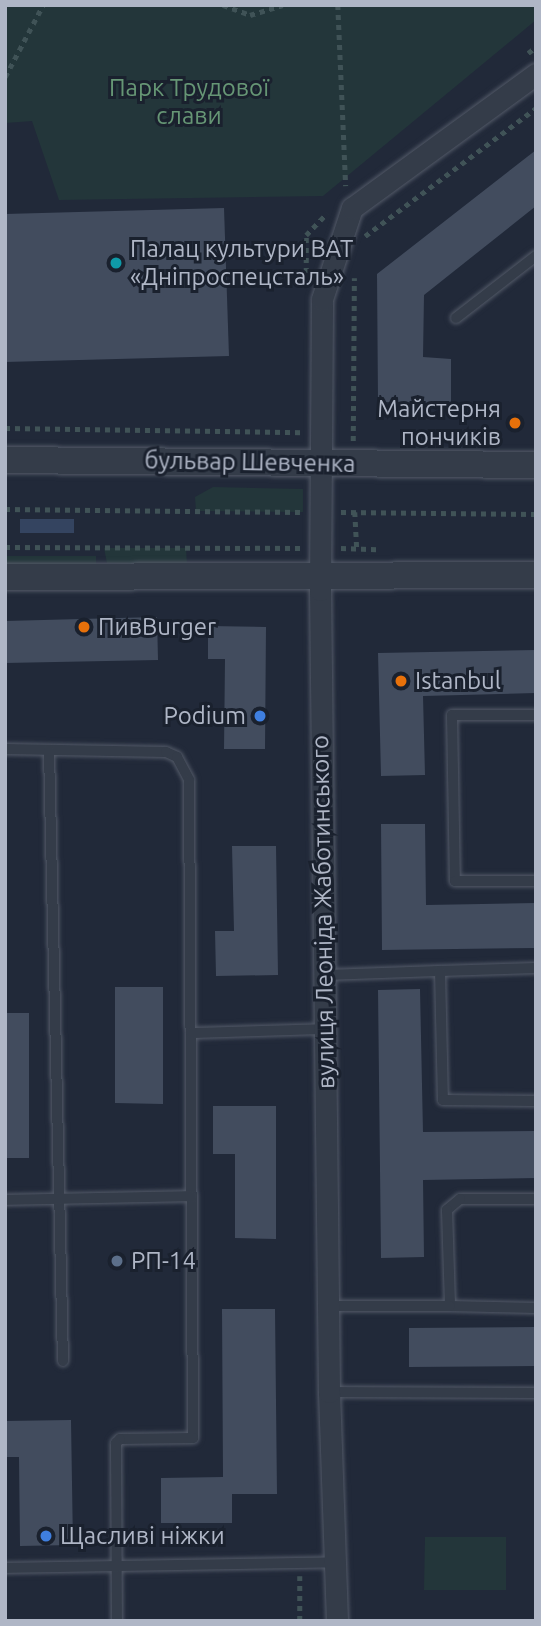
<!DOCTYPE html>
<html>
<head>
<meta charset="utf-8">
<style>
	body { margin:0 }
	#map { position:relative; width:541px; height:1626px; overflow:hidden; background:#212939; font-family:Ubuntu,sans-serif }
	div>[style] { position:absolute }
	[style*='--x'] { left:calc(var(--x)*1px); top:calc(var(--y)*1px); width:calc(var(--w)*1px); rotate:calc(var(--a)*1deg) }
	.green>* { inset:0; background:#23363a }
	.water>* { inset:0; background:#344460 }
	.building>* { inset:0; background:#424c5e }
	.path>* { height:4.5px; margin-top:-2.25px; transform-origin:0; background:repeating-linear-gradient(90deg,#405357 0 5px,transparent 0 10px) }
	.roads { filter:drop-shadow(0 0 2px #525967) drop-shadow(0 0 2px #525967) }
	.service>* { height:10px; margin:-5px; padding:0 5px; transform-origin:5px; border-radius:5px; background:#343c49 }
	.minor>* { height:21px; margin:-10.5px; padding:0 10.5px; transform-origin:10.5px; border-radius:10.5px; background:#343c49 }
	.tertiary>* { height:26px; margin:-13px; padding:0 13px; transform-origin:13px; border-radius:13px; background:#343c49 }
	.dots>* { width:19px; height:19px; translate:-50% -50%; box-sizing:border-box; border:4px solid #1a212e; border-radius:50% }
	span { translate:-50% -50%; white-space:nowrap; text-align:center; line-height:1.15; -webkit-text-stroke:6px #1a212e; paint-order:stroke }
	.park-label { font-size:24px; color:#669675 }
	.poi-label { font-size:24px; color:#afb6c6 }
	.left { translate:0 -50%; text-align:left }
	.right { translate:-100% -50%; text-align:right }
	.street-label { font-size:24px; color:#afb6c6 }
	.frame { position:absolute; inset:0; border:7px solid #afb6c6; pointer-events:none }
</style>
</head>
<body>
<div id="map">
	<div class="green">
		<div style="clip-path:polygon(5px 5px,536px 5px,536px 20px,323px 196px,59px 200px,32px 121px,5px 123px)"></div>
		<div style="clip-path:polygon(213px 487px,303px 489px,303px 512px,196px 511px,195px 497px)"></div>
		<div style="clip-path:polygon(104px 548px,186px 548px,187px 565px,107px 563px)"></div>
		<div style="clip-path:polygon(6px 556px,96px 556px,96px 564px,6px 564px)"></div>
		<div style="clip-path:polygon(425px 1537px,506px 1537px,506px 1590px,424px 1590px)"></div>
	</div>
	<div class="water">
		<div style="clip-path:polygon(20px 519px,74px 519px,74px 533px,20px 533px)"></div>
	</div>
	<div class="building">
		<div style="clip-path:polygon(536px 150px,536px 206px,424px 295px,423px 357px,451px 359px,451px 403px,378px 402px,377px 274px)"></div>
		<div style="clip-path:polygon(224px 208px,229px 356px,5px 362px,5px 214px)"></div>
		<div style="clip-path:polygon(157px 617px,158px 660px,5px 663px,5px 621px)"></div>
		<div style="clip-path:polygon(208px 626px,266px 627px,265px 749px,224px 749px,225px 659px,208px 659px)"></div>
		<div style="clip-path:polygon(536px 650px,536px 693px,423px 696px,425px 775px,381px 776px,378px 653px)"></div>
		<div style="clip-path:polygon(381px 824px,425px 824px,426px 905px,536px 903px,536px 948px,382px 950px)"></div>
		<div style="clip-path:polygon(232px 846px,276px 846px,278px 975px,216px 976px,215px 931px,234px 931px)"></div>
		<div style="clip-path:polygon(115px 987px,163px 987px,163px 1104px,115px 1103px)"></div>
		<div style="clip-path:polygon(420px 989px,423px 1132px,536px 1131px,536px 1178px,423px 1180px,424px 1257px,381px 1258px,378px 990px)"></div>
		<div style="clip-path:polygon(5px 1013px,29px 1013px,29px 1158px,5px 1158px)"></div>
		<div style="clip-path:polygon(213px 1106px,276px 1106px,276px 1239px,235px 1238px,235px 1154px,213px 1154px)"></div>
		<div style="clip-path:polygon(222px 1309px,275px 1309px,277px 1494px,232px 1494px,232px 1523px,161px 1523px,161px 1478px,223px 1477px)"></div>
		<div style="clip-path:polygon(536px 1327px,536px 1366px,409px 1367px,409px 1328px)"></div>
		<div style="clip-path:polygon(71px 1420px,73px 1545px,20px 1546px,19px 1457px,5px 1457px,5px 1421px)"></div>
	</div>
	<div class="path">
		<div style="--x:223;--y:5;--w:29;--a:20"></div>
		<div style="--x:250;--y:15;--w:34;--a:-17"></div>
		<div style="--x:338;--y:5;--w:181;--a:87.5"></div>
		<div style="--x:528;--y:53;--w:10;--a:-37"></div>
		<div style="--x:5;--y:77;--w:81;--a:-62.2"></div>
		<div style="--x:365;--y:236;--w:214;--a:-36.8"></div>
		<div style="--x:306;--y:273;--w:38;--a:-90"></div>
		<div style="--x:306;--y:235;--w:30;--a:-46"></div>
		<div style="--x:5;--y:428;--w:297;--a:0.8"></div>
		<div style="--x:353;--y:441;--w:163;--a:-89.6"></div>
		<div style="--x:5;--y:509;--w:295;--a:0.6"></div>
		<div style="--x:341;--y:512;--w:195;--a:0.6"></div>
		<div style="--x:355;--y:512;--w:37;--a:87"></div>
		<div style="--x:5;--y:547;--w:295;--a:0.2"></div>
		<div style="--x:341;--y:548;--w:36;--a:2"></div>
		<div style="--x:300;--y:1576;--w:45;--a:90"></div>
	</div>
	<div class="roads">
		<div class="service">
			<div style="--x:456;--y:318;--w:101;--a:-37.8"></div>
			<div style="--x:536;--y:715;--w:84;--a:180"></div>
			<div style="--x:452;--y:715;--w:166;--a:89"></div>
			<div style="--x:455;--y:881;--w:81;--a:0"></div>
			<div style="--x:5;--y:749;--w:161;--a:1.1"></div>
			<div style="--x:166;--y:752;--w:12;--a:24"></div>
			<div style="--x:177;--y:757;--w:26;--a:62"></div>
			<div style="--x:189;--y:780;--w:658;--a:89.65"></div>
			<div style="--x:193;--y:1438;--w:73;--a:179.2"></div>
			<div style="--x:120;--y:1439;--w:6;--a:135"></div>
			<div style="--x:116;--y:1443;--w:178;--a:89.7"></div>
			<div style="--x:49;--y:750;--w:611;--a:88.69"></div>
			<div style="--x:440;--y:971;--w:96;--a:-1.8"></div>
			<div style="--x:324;--y:975;--w:116;--a:-2"></div>
			<div style="--x:440;--y:971;--w:129;--a:88.7"></div>
			<div style="--x:443;--y:1100;--w:93;--a:0.6"></div>
			<div style="--x:191;--y:1033;--w:134;--a:-1.7"></div>
			<div style="--x:536;--y:1199;--w:76;--a:180"></div>
			<div style="--x:460;--y:1199;--w:17;--a:140"></div>
			<div style="--x:447;--y:1210;--w:96;--a:88.2"></div>
			<div style="--x:450;--y:1306;--w:86;--a:1.3"></div>
			<div style="--x:5;--y:1200;--w:187;--a:-1.2"></div>
			<div style="--x:328;--y:1306;--w:122;--a:0"></div>
			<div style="--x:329;--y:1392;--w:207;--a:0.3"></div>
			<div style="--x:5;--y:1568;--w:331;--a:-1"></div>
		</div>
		<div class="minor">
			<div style="--x:337;--y:1621;--w:229;--a:-92"></div>
			<div style="--x:329;--y:1392;--w:802;--a:-90.64"></div>
			<div style="--x:320;--y:590;--w:291;--a:-89.6"></div>
			<div style="--x:322;--y:299;--w:96;--a:-71.8"></div>
			<div style="--x:352;--y:208;--w:228;--a:-36.1"></div>
		</div>
		<div class="tertiary">
			<div style="--x:5;--y:460;--w:531;--a:0.54"></div>
			<div style="--x:5;--y:577;--w:531;--a:-0.22"></div>
		</div>
	</div>
	<div class="dots">
		<div style="left:116px;top:263px;background:#0f9aa8"></div>
		<div style="left:515px;top:423px;background:#e8710a"></div>
		<div style="left:84px;top:627px;background:#e8710a"></div>
		<div style="left:401px;top:681px;background:#e8710a"></div>
		<div style="left:260px;top:716px;background:#3f7fe0"></div>
		<div style="left:117px;top:1261px;background:#5c6f8a"></div>
		<div style="left:46px;top:1536px;background:#3f7fe0"></div>
	</div>
	<div class="park-label">
		<span style="left:189px;top:102px">Парк Трудової<br>слави</span>
	</div>
	<div class="poi-label">
		<span class="left" style="left:130px;top:263px">Палац культури ВАТ<br>«Дніпроспецсталь»</span>
		<span class="right" style="left:501px;top:423px">Майстерня<br>пончиків</span>
		<span class="left" style="left:98px;top:627px">ПивBurger</span>
		<span class="left" style="left:415px;top:681px">Istanbul</span>
		<span class="right" style="left:246px;top:716px">Podium</span>
		<span class="left" style="left:131px;top:1261px">РП-14</span>
		<span class="left" style="left:60px;top:1536px">Щасливі ніжки</span>
	</div>
	<div class="street-label">
		<span style="left:250px;top:462px;rotate:1deg">бульвар Шевченка</span>
		<span style="left:323px;top:912px;rotate:-91deg">вулиця Леоніда Жаботинського</span>
	</div>
	<div class="frame"></div>
</div>
</body>
</html>
